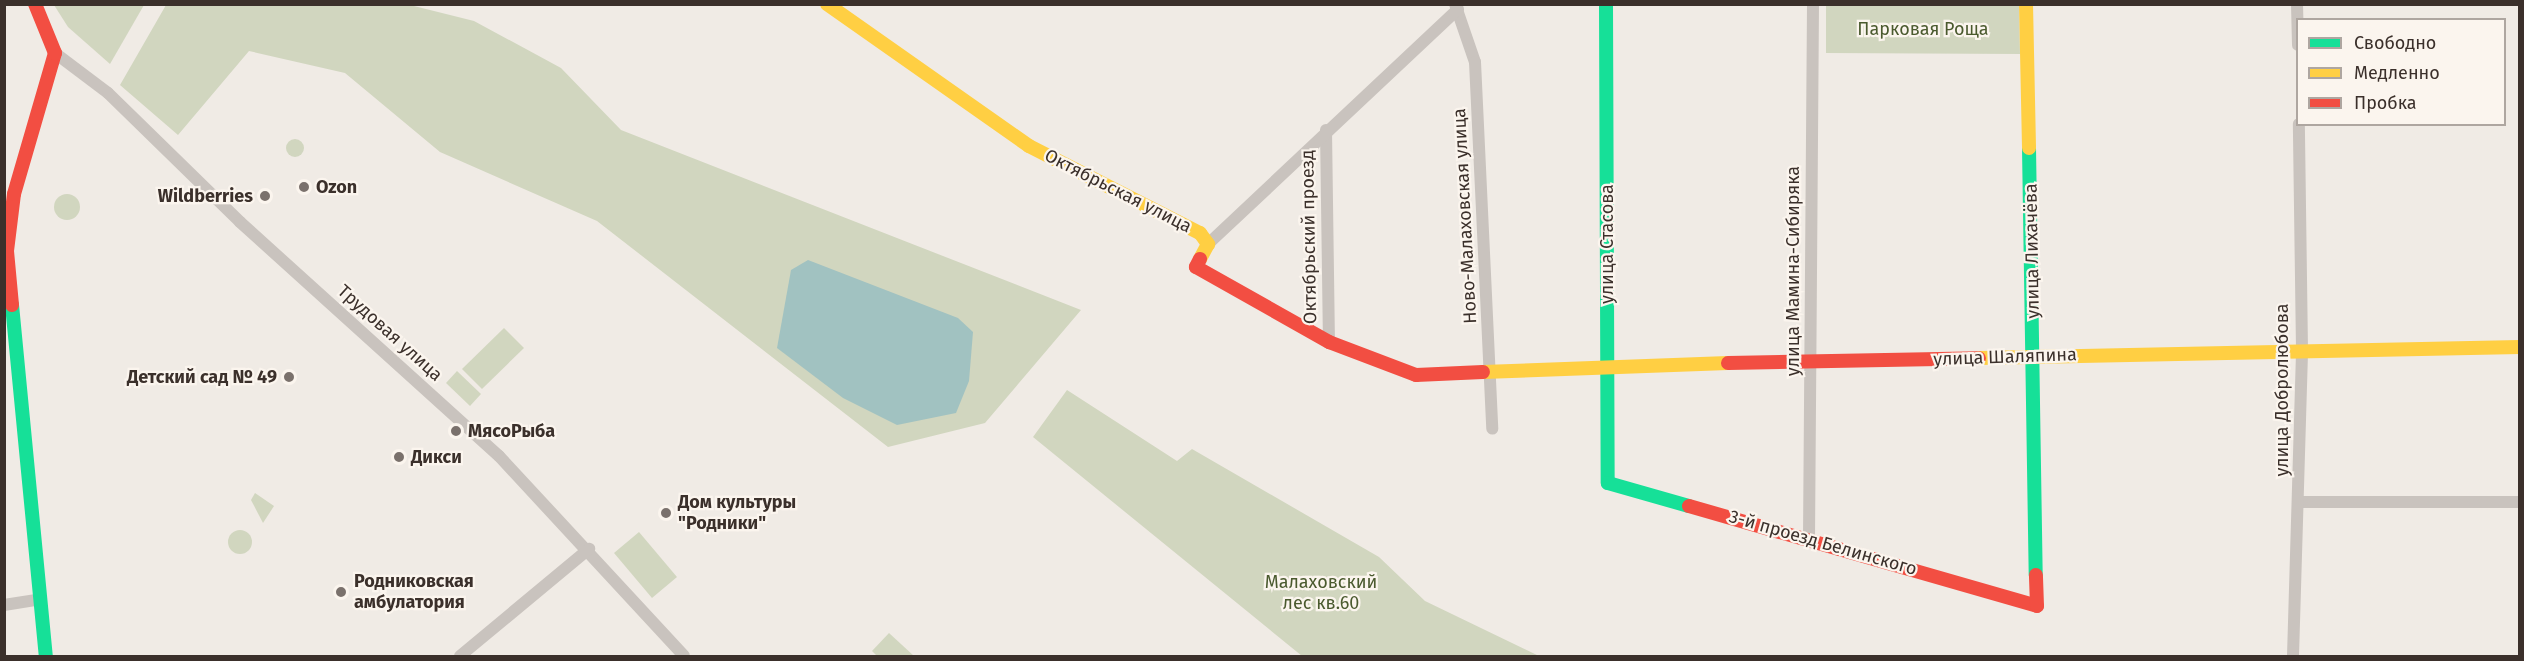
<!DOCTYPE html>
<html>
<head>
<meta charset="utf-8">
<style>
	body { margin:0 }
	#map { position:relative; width:2524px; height:661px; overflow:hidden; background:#f0ebe5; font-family:"Fira Sans",sans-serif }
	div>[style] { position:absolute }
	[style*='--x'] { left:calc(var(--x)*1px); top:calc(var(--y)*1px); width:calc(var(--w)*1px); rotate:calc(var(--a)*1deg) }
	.green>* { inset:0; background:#d1d6bf }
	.round { border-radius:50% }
	.water>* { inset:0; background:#a1c2c1 }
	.street>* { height:12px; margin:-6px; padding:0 6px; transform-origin:6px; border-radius:6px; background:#c9c3be }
	.fast>* { height:14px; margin:-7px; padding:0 7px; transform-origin:7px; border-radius:7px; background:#16e098 }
	.slow>* { height:14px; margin:-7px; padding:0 7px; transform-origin:7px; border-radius:7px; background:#ffcf43 }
	.jam>* { height:14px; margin:-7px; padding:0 7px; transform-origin:7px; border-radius:7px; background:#f24e42 }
	.dots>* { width:16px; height:16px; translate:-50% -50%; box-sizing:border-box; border:3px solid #fbf5ee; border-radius:50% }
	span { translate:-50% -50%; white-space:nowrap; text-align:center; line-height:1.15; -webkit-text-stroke:4.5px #fbf5ee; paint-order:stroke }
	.park-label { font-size:18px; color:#4a5a2e }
	.poi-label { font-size:18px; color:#3b302b; font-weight:700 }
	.left { translate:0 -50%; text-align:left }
	.right { translate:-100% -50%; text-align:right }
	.street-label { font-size:18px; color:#3b302b }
	.frame { position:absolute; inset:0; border:6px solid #3b302b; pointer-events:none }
	.legend { position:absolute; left:2296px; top:18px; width:210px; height:108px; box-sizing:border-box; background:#fbf5ee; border:2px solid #aea6a0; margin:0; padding:8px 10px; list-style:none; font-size:18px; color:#3b302b }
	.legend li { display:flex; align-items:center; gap:12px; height:30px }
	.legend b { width:30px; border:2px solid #aea6a0 }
</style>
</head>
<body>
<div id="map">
	<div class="green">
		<div style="clip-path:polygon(54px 5px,144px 5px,110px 64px,68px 27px)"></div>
		<div style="clip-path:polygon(166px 5px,410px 5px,474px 21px,561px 68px,621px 130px,1081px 310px,985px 423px,888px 447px,597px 221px,440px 152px,345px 73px,249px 51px,178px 135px,120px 85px)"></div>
		<div style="clip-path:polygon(1826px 5px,2019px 5px,2020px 54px,1826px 53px)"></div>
		<div class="round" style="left:286px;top:139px;width:18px;height:18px"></div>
		<div class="round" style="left:54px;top:194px;width:26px;height:26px"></div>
		<div style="clip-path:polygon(504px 328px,524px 348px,482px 389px,462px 369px)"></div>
		<div style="clip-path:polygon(457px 371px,481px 394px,470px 406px,446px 383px)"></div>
		<div style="clip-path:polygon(1067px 390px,1177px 461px,1192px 449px,1379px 557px,1425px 601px,1539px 656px,1302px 656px,1033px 437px)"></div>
		<div style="clip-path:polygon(255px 493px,274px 506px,263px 523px,251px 500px)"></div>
		<div class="round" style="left:228px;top:530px;width:24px;height:24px"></div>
		<div style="clip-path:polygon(639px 532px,677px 577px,652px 598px,614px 553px)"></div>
		<div style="clip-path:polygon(889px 633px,914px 656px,877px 656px,872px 651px)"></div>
	</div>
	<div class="water">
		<div style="clip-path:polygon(808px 260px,958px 318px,973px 332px,969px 381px,956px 413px,897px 425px,843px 398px,777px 348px,791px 270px)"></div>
	</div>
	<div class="street">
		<div style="--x:1455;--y:4;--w:61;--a:71"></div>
		<div style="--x:1475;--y:62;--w:367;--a:87.3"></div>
		<div style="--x:2297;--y:4;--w:41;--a:88.6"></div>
		<div style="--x:55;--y:53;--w:66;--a:37"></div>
		<div style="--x:108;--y:93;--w:185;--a:44.3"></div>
		<div style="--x:240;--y:222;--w:349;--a:42.1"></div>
		<div style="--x:499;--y:456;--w:272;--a:47.2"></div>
		<div style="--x:1326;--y:130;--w:212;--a:89.2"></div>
		<div style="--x:1208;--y:244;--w:343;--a:-43.2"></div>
		<div style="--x:2300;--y:502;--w:220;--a:0"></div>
		<div style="--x:1809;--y:538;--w:534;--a:-89.57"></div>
		<div style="--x:4;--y:605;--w:36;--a:-9"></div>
		<div style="--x:460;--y:656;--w:168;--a:-39.7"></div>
		<div style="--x:2293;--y:656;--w:306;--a:-88.3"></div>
		<div style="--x:2302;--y:350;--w:226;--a:-90.8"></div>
	</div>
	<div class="fast">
		<div style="--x:1606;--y:4;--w:479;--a:89.8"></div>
		<div style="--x:1608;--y:483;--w:84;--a:15.9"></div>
		<div style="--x:2029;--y:148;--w:427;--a:89.1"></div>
		<div style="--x:12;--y:305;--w:353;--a:84.5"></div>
	</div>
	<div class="slow">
		<div style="--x:827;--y:4;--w:247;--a:35.1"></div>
		<div style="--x:1029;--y:146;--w:192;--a:27"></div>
		<div style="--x:1200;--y:233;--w:14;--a:54"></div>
		<div style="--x:1208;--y:244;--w:17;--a:118"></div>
		<div style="--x:2026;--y:4;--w:144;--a:88.8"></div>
		<div style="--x:1979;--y:358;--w:541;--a:-1.16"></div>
		<div style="--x:1483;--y:372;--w:245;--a:-2.1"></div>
	</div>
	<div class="jam">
		<div style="--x:1200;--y:259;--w:9;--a:117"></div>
		<div style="--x:1196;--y:267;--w:153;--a:29.4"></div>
		<div style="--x:1329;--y:342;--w:93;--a:20.8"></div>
		<div style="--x:1416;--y:375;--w:67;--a:-2.6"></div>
		<div style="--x:12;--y:305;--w:54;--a:-95.3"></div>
		<div style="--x:7;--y:251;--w:57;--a:-83"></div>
		<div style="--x:14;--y:194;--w:147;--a:-73.8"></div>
		<div style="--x:55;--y:53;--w:53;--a:-112.2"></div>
		<div style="--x:1728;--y:363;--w:251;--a:-1.1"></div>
		<div style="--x:1689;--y:506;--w:362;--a:16"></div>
		<div style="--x:2037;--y:606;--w:31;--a:-92"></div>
	</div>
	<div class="dots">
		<div style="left:304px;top:187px;background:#7a716c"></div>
		<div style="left:265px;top:196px;background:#7a716c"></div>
		<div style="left:289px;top:377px;background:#7a716c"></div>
		<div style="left:456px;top:431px;background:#7a716c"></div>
		<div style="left:399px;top:457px;background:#7a716c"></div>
		<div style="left:666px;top:513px;background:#7a716c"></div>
		<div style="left:341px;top:592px;background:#7a716c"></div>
	</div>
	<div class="park-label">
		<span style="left:1923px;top:29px">Парковая Роща</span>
		<span style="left:1321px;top:593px">Малаховский<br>лес кв.60</span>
	</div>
	<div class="poi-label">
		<span class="left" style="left:316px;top:187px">Ozon</span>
		<span class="right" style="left:253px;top:196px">Wildberries</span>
		<span class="right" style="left:277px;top:377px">Детский сад № 49</span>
		<span class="left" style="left:468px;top:431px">МясоРыба</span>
		<span class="left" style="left:411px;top:457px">Дикси</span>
		<span class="left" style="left:678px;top:513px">Дом культуры<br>"Родники"</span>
		<span class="left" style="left:354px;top:592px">Родниковская<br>амбулатория</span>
	</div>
	<div class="street-label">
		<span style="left:1118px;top:191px;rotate:27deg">Октябрьская улица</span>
		<span style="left:1465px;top:216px;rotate:-93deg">Ново-Малаховская улица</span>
		<span style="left:1309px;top:237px;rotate:-91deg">Октябрьский проезд</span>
		<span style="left:1607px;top:244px;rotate:-90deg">улица Стасова</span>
		<span style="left:2032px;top:251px;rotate:-91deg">улица Лихачёва</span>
		<span style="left:1793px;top:271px;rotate:-90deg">улица Мамина-Сибиряка</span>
		<span style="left:390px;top:333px;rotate:42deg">Трудовая улица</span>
		<span style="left:2005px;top:357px;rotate:-2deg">улица Шаляпина</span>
		<span style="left:2282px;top:390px;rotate:-90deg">улица Добролюбова</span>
		<span style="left:1823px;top:543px;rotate:16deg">3-й проезд Белинского</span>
	</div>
	<div class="frame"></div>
	<ul class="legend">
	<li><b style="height:8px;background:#16e098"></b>Свободно</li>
	<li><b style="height:8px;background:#ffcf43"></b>Медленно</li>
	<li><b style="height:8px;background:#f24e42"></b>Пробка</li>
	</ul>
</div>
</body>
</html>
